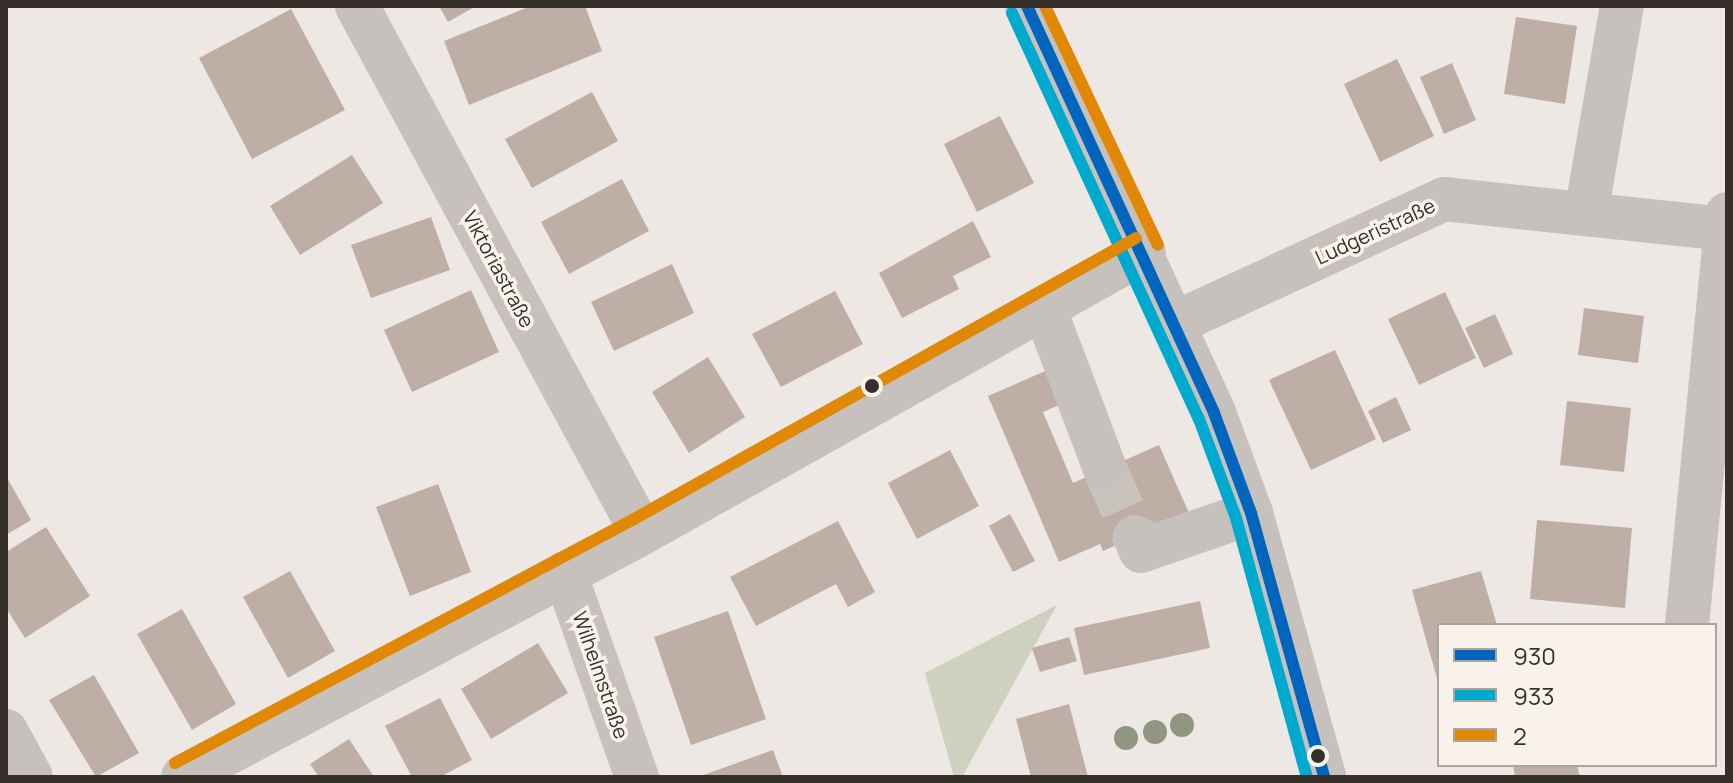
<!DOCTYPE html>
<html>
<head>
<meta charset="utf-8">
<style>
	body { margin:0 }
	#map { position:relative; width:1733px; height:783px; overflow:hidden; background:#ede8e3; font-family:Manrope,sans-serif }
	div>[style] { position:absolute }
	[style*='--x'] { left:calc(var(--x)*1px); top:calc(var(--y)*1px); width:calc(var(--w)*1px); rotate:calc(var(--a)*1deg) }
	.green>* { inset:0; background:#cdd1be }
	.building>* { inset:0; background:#bfaea6 }
	.minor-tunnel>* { height:44px; margin-top:-22px; transform-origin:0; background:repeating-linear-gradient(90deg,#c9c3be 0 44px,transparent 0 66px) }
	.minor>* { height:44px; margin:-22px; padding:0 22px; transform-origin:22px; border-radius:22px; background:#c6c1bc }
	.bus-1>* { height:12px; margin:-6px; padding:0 6px; transform-origin:6px; border-radius:6px; background:#0065bd }
	.bus-2>* { height:12px; margin:-6px; padding:0 6px; transform-origin:6px; border-radius:6px; background:#00a9ce }
	.bus-3>* { height:12px; margin:-6px; padding:0 6px; transform-origin:6px; border-radius:6px; background:#e18906 }
	.trees>* { width:24px; height:24px; margin:-12px; border-radius:50%; background:#919681 }
	.dots>* { width:22px; height:22px; translate:-50% -50%; box-sizing:border-box; border:4px solid #f9f3eb; border-radius:50% }
	span { translate:-50% -50%; white-space:nowrap; text-align:center; line-height:1.15; -webkit-text-stroke:7px #f9f3eb; paint-order:stroke }
	.street-label { font-size:20px; color:#372f2a }
	.frame { position:absolute; inset:0; border:8px solid #372f2a; pointer-events:none }
	.legend { position:absolute; left:1437px; top:623px; width:280px; height:144px; box-sizing:border-box; background:#f9f3eb; border:2px solid #aba59e; margin:0; padding:10px 14px; list-style:none; font-size:24px; color:#372f2a }
	.legend li { display:flex; align-items:center; gap:16px; height:40px }
	.legend b { width:40px; border:2px solid #aba59e }
</style>
</head>
<body>
<div id="map">
	<div class="green">
		<div style="clip-path:polygon(1057px 605px,962px 777px,954px 777px,925px 673px)"></div>
	</div>
	<div class="building">
		<div style="clip-path:polygon(439px 6px,476px 6px,448px 22px)"></div>
		<div style="clip-path:polygon(531px 6px,585px 6px,602px 51px,469px 105px,444px 41px)"></div>
		<div style="clip-path:polygon(291px 9px,345px 110px,252px 159px,199px 58px)"></div>
		<div style="clip-path:polygon(1516px 17px,1577px 26px,1565px 104px,1504px 94px)"></div>
		<div style="clip-path:polygon(1397px 59px,1434px 136px,1380px 162px,1344px 84px)"></div>
		<div style="clip-path:polygon(1452px 63px,1476px 120px,1444px 134px,1420px 77px)"></div>
		<div style="clip-path:polygon(592px 92px,618px 141px,532px 188px,505px 139px)"></div>
		<div style="clip-path:polygon(1000px 116px,1034px 183px,977px 212px,944px 144px)"></div>
		<div style="clip-path:polygon(352px 155px,383px 203px,300px 255px,270px 206px)"></div>
		<div style="clip-path:polygon(622px 179px,649px 231px,569px 274px,541px 222px)"></div>
		<div style="clip-path:polygon(431px 217px,450px 270px,371px 298px,351px 245px)"></div>
		<div style="clip-path:polygon(973px 221px,991px 257px,953px 276px,959px 289px,902px 318px,879px 273px)"></div>
		<div style="clip-path:polygon(672px 264px,694px 313px,614px 351px,591px 302px)"></div>
		<div style="clip-path:polygon(471px 290px,499px 352px,412px 392px,384px 330px)"></div>
		<div style="clip-path:polygon(835px 291px,863px 344px,781px 387px,752px 334px)"></div>
		<div style="clip-path:polygon(1445px 292px,1476px 358px,1419px 385px,1388px 319px)"></div>
		<div style="clip-path:polygon(1584px 308px,1644px 316px,1638px 363px,1578px 355px)"></div>
		<div style="clip-path:polygon(1495px 314px,1513px 354px,1484px 368px,1465px 328px)"></div>
		<div style="clip-path:polygon(1335px 350px,1376px 439px,1311px 470px,1269px 380px)"></div>
		<div style="clip-path:polygon(708px 357px,745px 417px,689px 453px,652px 392px)"></div>
		<div style="clip-path:polygon(1050px 369px,1064px 403px,1043px 412px,1073px 483px,1159px 445px,1189px 513px,1103px 551px,1100px 544px,1059px 562px,988px 396px)"></div>
		<div style="clip-path:polygon(1396px 397px,1411px 430px,1383px 443px,1368px 411px)"></div>
		<div style="clip-path:polygon(1567px 401px,1631px 408px,1624px 472px,1560px 465px)"></div>
		<div style="clip-path:polygon(950px 450px,979px 506px,917px 539px,888px 483px)"></div>
		<div style="clip-path:polygon(6px 476px,31px 520px,6px 535px)"></div>
		<div style="clip-path:polygon(438px 484px,471px 572px,410px 596px,376px 507px)"></div>
		<div style="clip-path:polygon(1010px 514px,1035px 561px,1013px 572px,989px 526px)"></div>
		<div style="clip-path:polygon(1537px 520px,1632px 528px,1625px 608px,1530px 599px)"></div>
		<div style="clip-path:polygon(838px 521px,875px 592px,848px 607px,836px 584px,756px 626px,730px 577px)"></div>
		<div style="clip-path:polygon(46px 527px,90px 596px,25px 638px,6px 608px,6px 552px)"></div>
		<div style="clip-path:polygon(290px 571px,335px 651px,288px 678px,243px 597px)"></div>
		<div style="clip-path:polygon(1481px 571px,1497px 625px,1439px 625px,1438px 682px,1412px 590px)"></div>
		<div style="clip-path:polygon(1200px 601px,1210px 648px,1084px 675px,1074px 628px)"></div>
		<div style="clip-path:polygon(182px 609px,236px 704px,192px 730px,137px 634px)"></div>
		<div style="clip-path:polygon(728px 611px,766px 719px,691px 745px,654px 637px)"></div>
		<div style="clip-path:polygon(1069px 637px,1077px 661px,1040px 672px,1032px 648px)"></div>
		<div style="clip-path:polygon(538px 643px,568px 693px,491px 739px,461px 689px)"></div>
		<div style="clip-path:polygon(94px 675px,139px 753px,96px 777px,49px 700px)"></div>
		<div style="clip-path:polygon(440px 698px,472px 760px,440px 777px,412px 777px,385px 726px)"></div>
		<div style="clip-path:polygon(1069px 704px,1088px 777px,1031px 777px,1016px 719px)"></div>
		<div style="clip-path:polygon(349px 739px,374px 777px,319px 777px,310px 764px)"></div>
		<div style="clip-path:polygon(773px 750px,783px 777px,698px 777px)"></div>
		<div style="clip-path:polygon(1513px 765px,1577px 765px,1580px 777px,1515px 777px)"></div>
	</div>
	<div class="minor-tunnel">
		<div style="--x:1105;--y:469;--w:74;--a:66.2"></div>
	</div>
	<div class="minor">
		<div style="--x:357;--y:6;--w:599;--a:61.6"></div>
		<div style="--x:1027;--y:6;--w:448;--a:65.3"></div>
		<div style="--x:1214;--y:413;--w:107;--a:69.7"></div>
		<div style="--x:1251;--y:513;--w:274;--a:74.5"></div>
		<div style="--x:1586;--y:214;--w:211;--a:-80.2"></div>
		<div style="--x:1045;--y:310;--w:170;--a:69.3"></div>
		<div style="--x:1175;--y:323;--w:296;--a:-24.7"></div>
		<div style="--x:1444;--y:199;--w:282;--a:6.1"></div>
		<div style="--x:1135;--y:537;--w:15;--a:67"></div>
		<div style="--x:1141;--y:551;--w:116;--a:-19.1"></div>
		<div style="--x:565;--y:573;--w:216;--a:70.6"></div>
		<div style="--x:1687;--y:625;--w:413;--a:-84.4"></div>
		<div style="--x:6;--y:731;--w:52;--a:61.5"></div>
		<div style="--x:183;--y:777;--w:520;--a:-27.99"></div>
		<div style="--x:642;--y:533;--w:575;--a:-29.24"></div>
	</div>
	<div class="bus-1">
		<div style="--x:1027;--y:6;--w:448;--a:65.3"></div>
		<div style="--x:1214;--y:413;--w:107;--a:69.7"></div>
		<div style="--x:1251;--y:513;--w:274;--a:74.5"></div>
	</div>
	<div class="bus-2">
		<div style="--x:1012;--y:13;--w:447;--a:65.3"></div>
		<div style="--x:1199;--y:419;--w:106;--a:69.5"></div>
		<div style="--x:1236;--y:518;--w:269;--a:74.7"></div>
	</div>
	<div class="bus-3">
		<div style="--x:1045;--y:6;--w:264;--a:64.7"></div>
		<div style="--x:175;--y:763;--w:520;--a:-27.99"></div>
		<div style="--x:634;--y:519;--w:575;--a:-29.24"></div>
	</div>
	<div class="trees">
		<div style="left:1182px;top:725px"></div>
		<div style="left:1155px;top:732px"></div>
		<div style="left:1126px;top:738px"></div>
	</div>
	<div class="dots">
		<div style="left:872px;top:386px;background:#372f2a"></div>
		<div style="left:1318px;top:756px;background:#372f2a"></div>
	</div>
	<div class="street-label">
		<span style="left:1375px;top:231px;rotate:-25deg">Ludgeristraße</span>
		<span style="left:499px;top:269px;rotate:62deg">Viktoriastraße</span>
		<span style="left:601px;top:675px;rotate:71deg">Wilhelmstraße</span>
	</div>
	<div class="frame"></div>
	<ul class="legend">
	<li><b style="height:10px;background:#0065bd"></b>930</li>
	<li><b style="height:10px;background:#00a9ce"></b>933</li>
	<li><b style="height:10px;background:#e18906"></b>2</li>
	</ul>
</div>
</body>
</html>
